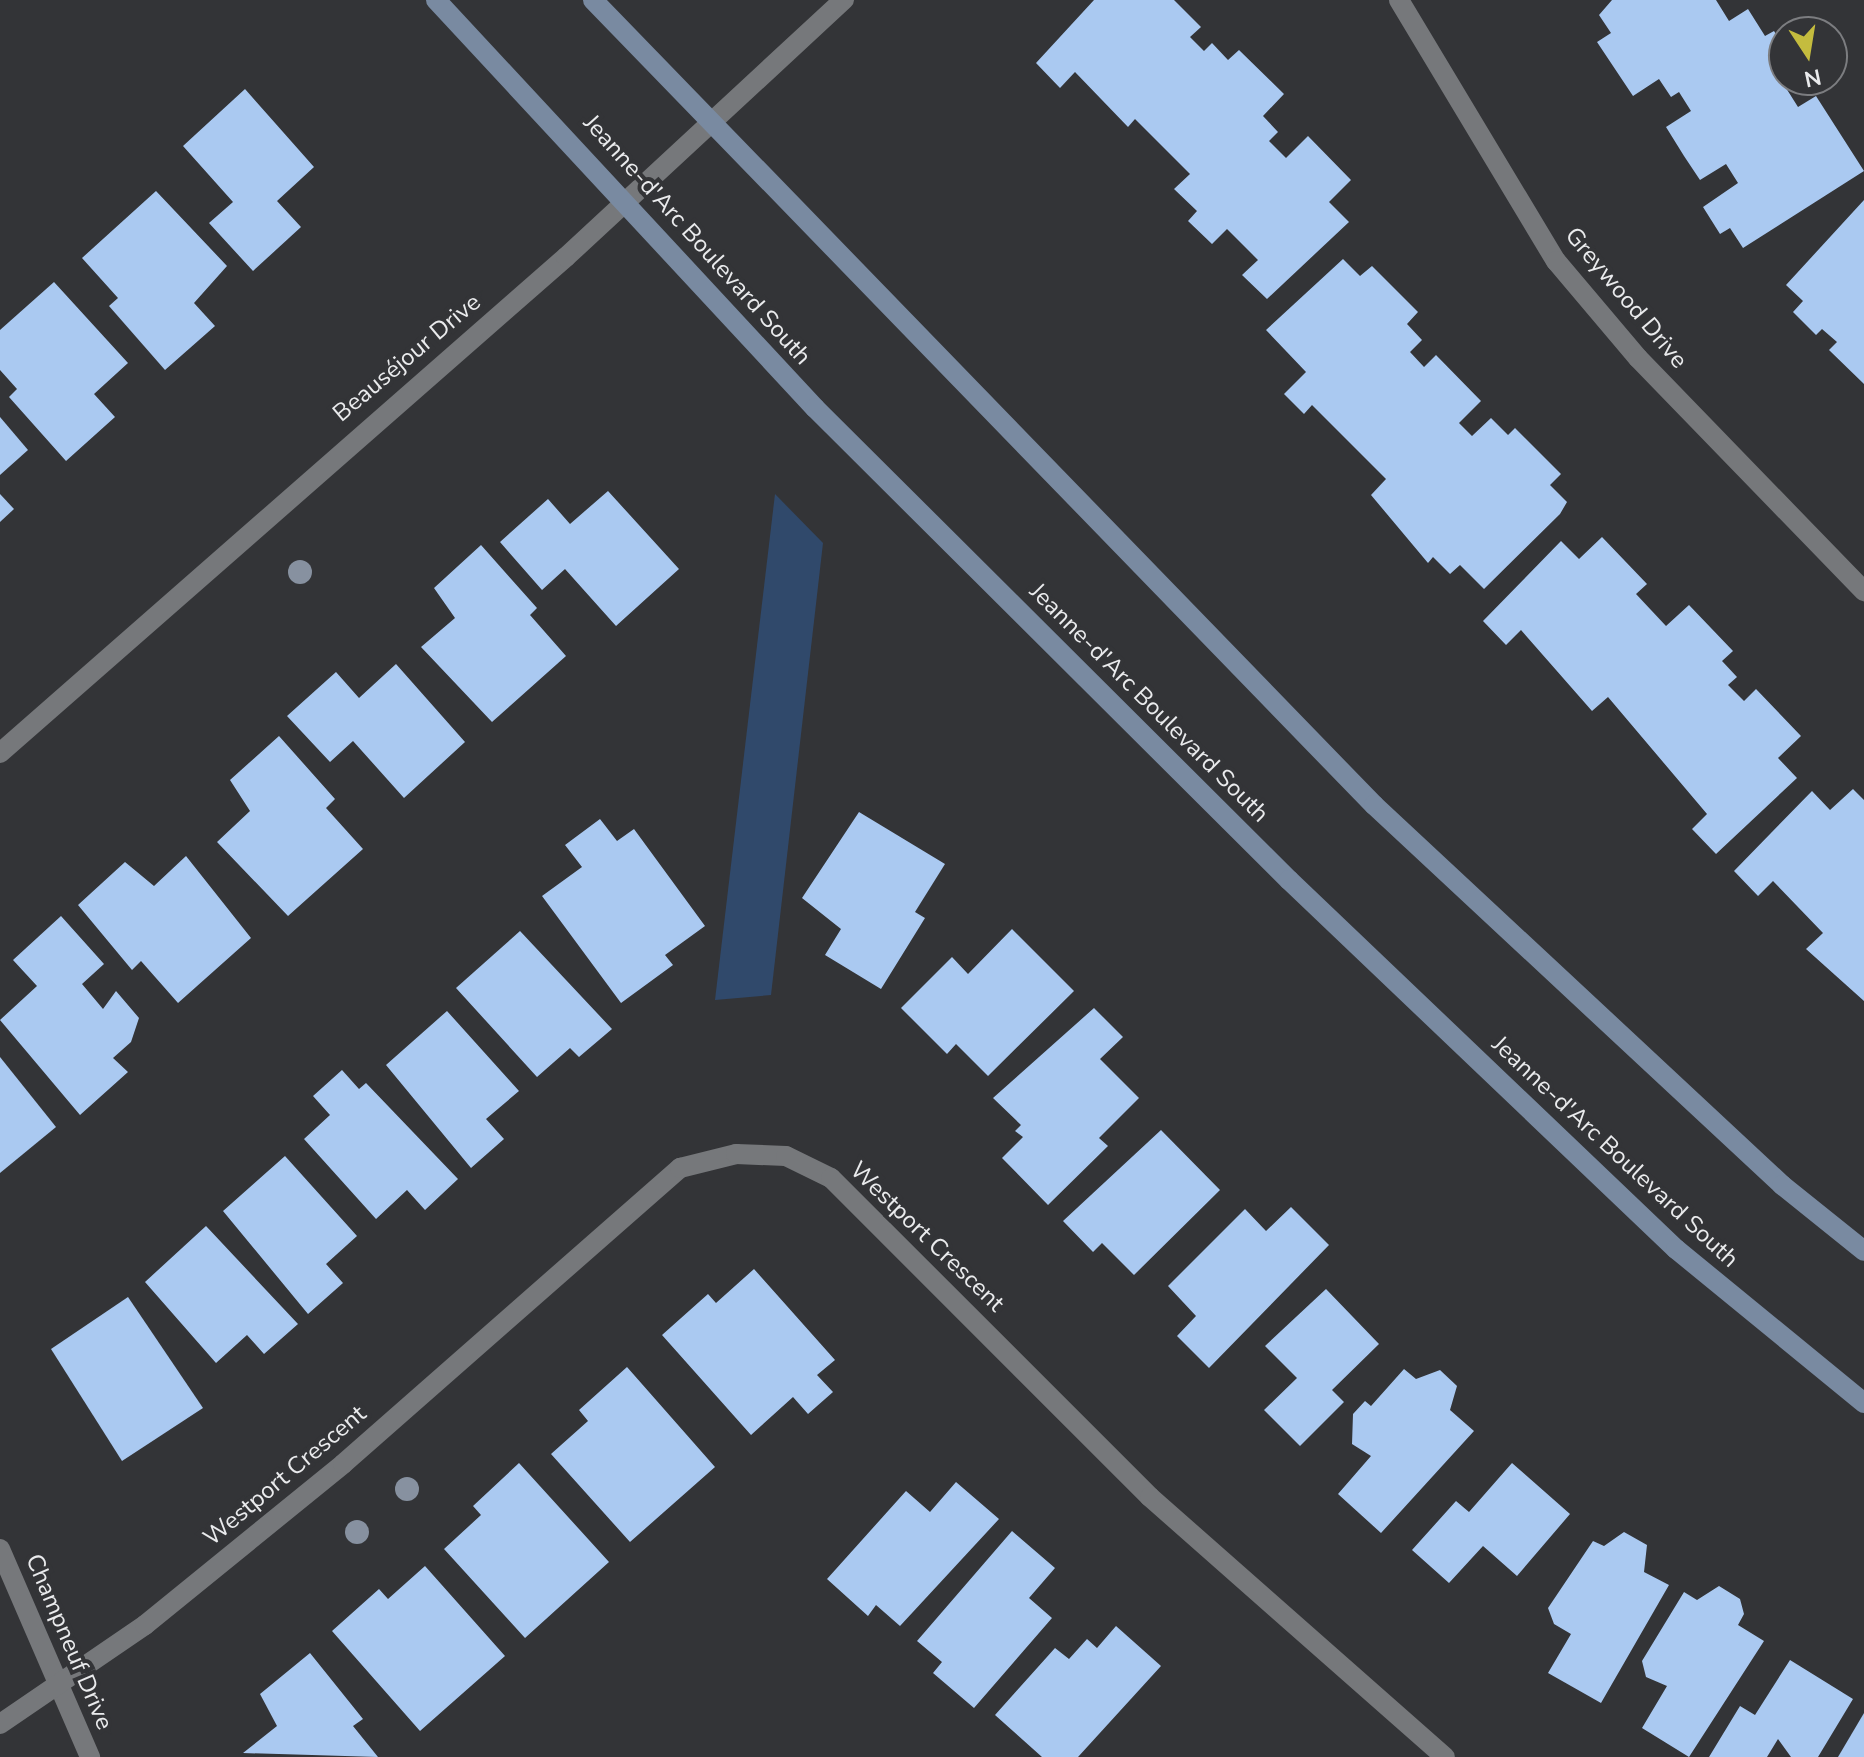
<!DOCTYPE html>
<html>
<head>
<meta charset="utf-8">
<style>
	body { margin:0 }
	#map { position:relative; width:1864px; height:1757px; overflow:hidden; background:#333437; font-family:"Nunito Sans",sans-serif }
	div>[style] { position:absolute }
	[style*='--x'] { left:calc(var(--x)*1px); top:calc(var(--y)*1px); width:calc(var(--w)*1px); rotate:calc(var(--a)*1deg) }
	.green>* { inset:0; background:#30496b }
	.building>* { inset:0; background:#aac9f1 }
	.minor>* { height:20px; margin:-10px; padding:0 10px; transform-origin:10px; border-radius:10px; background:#76787b }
	.tertiary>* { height:20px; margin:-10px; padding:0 10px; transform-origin:10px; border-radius:10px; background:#76787b }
	.secondary>* { height:20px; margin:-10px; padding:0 10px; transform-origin:10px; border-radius:10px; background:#798aa1 }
	.trees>* { width:24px; height:24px; margin:-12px; border-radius:50%; background:#8791a0 }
	span { translate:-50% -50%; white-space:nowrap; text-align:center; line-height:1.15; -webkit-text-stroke:8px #333437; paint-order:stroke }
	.street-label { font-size:24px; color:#eaebed }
	.north { position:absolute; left:1768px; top:16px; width:80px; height:80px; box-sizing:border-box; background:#333437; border:2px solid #7c7d80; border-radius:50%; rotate:168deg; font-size:22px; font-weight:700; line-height:32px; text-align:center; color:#eaebed }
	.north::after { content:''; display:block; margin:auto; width:28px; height:36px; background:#c4bc3e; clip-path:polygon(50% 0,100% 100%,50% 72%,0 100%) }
</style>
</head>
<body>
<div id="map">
	<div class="green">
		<div style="clip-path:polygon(775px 494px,823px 543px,771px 995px,715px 1000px)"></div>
	</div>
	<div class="building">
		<div style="clip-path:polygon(1094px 0,1174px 0,1201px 27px,1190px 37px,1204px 51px,1212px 43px,1228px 60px,1239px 50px,1284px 94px,1263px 116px,1278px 132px,1269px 141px,1286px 158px,1308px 136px,1351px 180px,1329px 202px,1349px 222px,1267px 299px,1242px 275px,1258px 260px,1227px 229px,1212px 244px,1188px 221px,1197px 211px,1174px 189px,1190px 174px,1135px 119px,1128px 127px,1075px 72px,1060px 88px,1036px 63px)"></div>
		<div style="clip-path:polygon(1612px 0,1716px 0,1729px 21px,1748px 9px,1765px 36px,1774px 31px,1784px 47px,1784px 63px,1774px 69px,1798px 107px,1816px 96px,1864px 171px,1743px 248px,1730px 228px,1720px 234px,1703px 207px,1738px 183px,1726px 164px,1700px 180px,1684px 156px,1666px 127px,1691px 111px,1679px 92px,1671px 97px,1659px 79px,1633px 96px,1597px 42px,1611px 33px,1599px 15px)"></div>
		<div style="clip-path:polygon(245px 89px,314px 167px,277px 201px,301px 227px,253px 271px,209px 223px,233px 202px,183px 146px)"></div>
		<div style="clip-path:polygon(156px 191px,227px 266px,194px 303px,215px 326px,165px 370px,109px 306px,118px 298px,82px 258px)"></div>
		<div style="clip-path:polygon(1864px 200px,1864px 384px,1829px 350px,1837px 342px,1822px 329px,1816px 335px,1793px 312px,1803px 301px,1786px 285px)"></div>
		<div style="clip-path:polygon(1343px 259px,1360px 276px,1372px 266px,1418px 312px,1407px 324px,1422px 340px,1410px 352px,1424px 367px,1436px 355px,1481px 401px,1459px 423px,1472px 436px,1491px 418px,1508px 435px,1515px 428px,1561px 474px,1550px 485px,1567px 502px,1560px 514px,1484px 589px,1460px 565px,1450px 574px,1433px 557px,1428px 563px,1371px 495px,1386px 479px,1312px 405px,1304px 414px,1284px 394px,1306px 372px,1266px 330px)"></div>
		<div style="clip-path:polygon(54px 282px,128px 363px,94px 394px,115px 417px,66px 461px,9px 397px,17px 389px,0 370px,0 330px)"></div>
		<div style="clip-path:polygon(0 417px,28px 450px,0 475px)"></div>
		<div style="clip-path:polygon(608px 491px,679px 569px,616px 626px,565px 569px,542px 590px,500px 542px,548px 499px,570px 524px)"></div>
		<div style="clip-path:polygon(0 494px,14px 509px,0 522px)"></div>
		<div style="clip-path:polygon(1602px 537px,1647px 584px,1636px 594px,1666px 626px,1689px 605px,1733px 651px,1722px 661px,1737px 677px,1728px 685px,1744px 701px,1756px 689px,1801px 736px,1778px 758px,1797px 778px,1716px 854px,1692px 829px,1707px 814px,1608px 697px,1592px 711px,1521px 630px,1506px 645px,1483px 621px,1561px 541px,1579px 559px)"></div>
		<div style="clip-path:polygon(481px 545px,537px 608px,530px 615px,566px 656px,492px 722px,421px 647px,455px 618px,434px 588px)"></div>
		<div style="clip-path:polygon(396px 664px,465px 742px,404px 798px,353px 741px,330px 762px,287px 716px,336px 672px,359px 698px)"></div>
		<div style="clip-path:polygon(279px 736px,335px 799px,326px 808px,363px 849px,288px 916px,217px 842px,250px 811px,230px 780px)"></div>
		<div style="clip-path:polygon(1853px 789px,1864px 800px,1864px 1001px,1806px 949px,1823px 933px,1773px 881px,1758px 896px,1734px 871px,1812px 791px,1830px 810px)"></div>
		<div style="clip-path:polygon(859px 812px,945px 864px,915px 912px,925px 918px,881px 989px,825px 955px,841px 929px,802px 898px)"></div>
		<div style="clip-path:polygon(600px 819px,617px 841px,634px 829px,705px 926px,665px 955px,673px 965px,621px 1003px,542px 896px,582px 867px,565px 845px)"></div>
		<div style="clip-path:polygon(186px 856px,251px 938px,178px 1003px,141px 961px,132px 970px,78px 905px,125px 862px,154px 886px)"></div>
		<div style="clip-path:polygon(61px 916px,104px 964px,82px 984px,103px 1009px,116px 991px,139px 1018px,131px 1042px,113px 1058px,128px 1072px,80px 1115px,0 1020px,37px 986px,13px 960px)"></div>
		<div style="clip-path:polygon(1012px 929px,1074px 991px,988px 1076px,956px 1044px,947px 1054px,901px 1008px,952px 957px,968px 974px)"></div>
		<div style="clip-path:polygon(520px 931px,612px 1029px,579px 1057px,570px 1048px,537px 1077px,456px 988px)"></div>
		<div style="clip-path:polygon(1094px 1008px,1123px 1037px,1100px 1059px,1139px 1098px,1099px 1138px,1108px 1146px,1048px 1205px,1002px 1158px,1023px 1137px,1015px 1131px,1021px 1125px,993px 1098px)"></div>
		<div style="clip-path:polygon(447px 1011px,519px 1091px,486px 1119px,504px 1139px,471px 1168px,386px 1065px)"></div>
		<div style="clip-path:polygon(0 1057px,56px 1127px,0 1173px)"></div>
		<div style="clip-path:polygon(342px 1070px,359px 1089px,366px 1083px,458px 1179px,425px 1210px,407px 1190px,376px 1219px,304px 1139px,330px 1115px,313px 1096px)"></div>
		<div style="clip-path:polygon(1161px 1130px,1220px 1190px,1134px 1275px,1102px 1243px,1093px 1252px,1063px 1221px)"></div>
		<div style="clip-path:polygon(285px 1156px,357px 1236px,326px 1264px,343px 1283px,308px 1314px,223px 1211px)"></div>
		<div style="clip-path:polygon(1291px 1207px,1329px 1245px,1209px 1368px,1177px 1336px,1196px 1316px,1168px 1286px,1245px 1209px,1266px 1231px)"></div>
		<div style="clip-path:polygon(206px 1226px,298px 1324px,264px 1354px,247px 1335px,216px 1363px,145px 1282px)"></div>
		<div style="clip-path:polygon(754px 1269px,835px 1360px,817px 1375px,833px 1392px,808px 1414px,793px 1397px,751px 1435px,662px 1335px,708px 1294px,716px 1303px)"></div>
		<div style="clip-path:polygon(1326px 1289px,1379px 1344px,1332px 1390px,1344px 1402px,1300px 1446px,1264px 1410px,1297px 1378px,1265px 1346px)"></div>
		<div style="clip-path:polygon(128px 1297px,203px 1408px,122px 1461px,51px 1349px)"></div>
		<div style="clip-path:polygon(627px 1367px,715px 1467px,630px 1542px,551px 1454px,588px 1421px,579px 1410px)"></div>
		<div style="clip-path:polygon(1404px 1369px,1416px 1379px,1440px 1370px,1457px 1386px,1450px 1410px,1474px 1431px,1381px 1533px,1338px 1494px,1371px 1456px,1352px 1444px,1353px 1414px,1365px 1401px,1371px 1406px)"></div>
		<div style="clip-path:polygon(519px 1463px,609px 1562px,525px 1638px,444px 1549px,481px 1515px,473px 1506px)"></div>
		<div style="clip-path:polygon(1512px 1463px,1570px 1514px,1517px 1576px,1483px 1546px,1449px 1583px,1412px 1550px,1456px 1501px,1469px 1512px)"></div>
		<div style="clip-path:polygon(956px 1482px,999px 1519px,900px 1626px,876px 1605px,868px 1616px,827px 1579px,906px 1491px,930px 1512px)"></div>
		<div style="clip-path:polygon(1012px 1531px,1055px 1568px,1029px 1598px,1052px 1618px,974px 1708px,933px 1673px,942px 1662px,917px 1641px)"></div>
		<div style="clip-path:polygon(1624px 1532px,1647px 1545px,1644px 1572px,1669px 1585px,1601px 1703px,1548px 1673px,1571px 1634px,1554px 1624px,1548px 1608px,1593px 1541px,1604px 1546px)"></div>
		<div style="clip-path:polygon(425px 1566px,505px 1656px,420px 1731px,332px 1631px,379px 1589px,388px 1599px)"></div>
		<div style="clip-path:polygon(1719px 1586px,1740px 1599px,1744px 1614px,1738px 1625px,1764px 1641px,1689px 1757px,1642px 1728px,1667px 1686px,1646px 1677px,1642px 1661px,1684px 1592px,1697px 1600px)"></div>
		<div style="clip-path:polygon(1116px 1626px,1161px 1666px,1078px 1757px,1042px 1757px,995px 1715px,1055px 1648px,1069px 1659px,1087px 1639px,1097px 1648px)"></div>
		<div style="clip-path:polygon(310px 1653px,363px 1719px,353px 1726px,378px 1757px,243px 1753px,277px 1726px,260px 1694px)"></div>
		<div style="clip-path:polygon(1790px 1660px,1853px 1699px,1818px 1757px,1791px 1757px,1778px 1739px,1767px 1757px,1709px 1757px,1740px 1706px,1755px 1715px)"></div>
		<div style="clip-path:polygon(1864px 1713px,1864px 1757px,1838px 1757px)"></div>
	</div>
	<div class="minor">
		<div style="--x:1399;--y:0;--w:305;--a:59"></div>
		<div style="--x:1556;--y:261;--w:127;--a:49.8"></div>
		<div style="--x:1638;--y:358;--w:325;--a:45.9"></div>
		<div style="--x:0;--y:1549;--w:227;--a:66.6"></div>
		<div style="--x:0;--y:1724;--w:176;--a:-34.3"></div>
		<div style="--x:145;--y:1625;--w:255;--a:-39.1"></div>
		<div style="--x:343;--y:1464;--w:449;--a:-41.3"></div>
		<div style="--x:680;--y:1168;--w:58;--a:-14"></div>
		<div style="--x:736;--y:1154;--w:50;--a:2.3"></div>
		<div style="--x:786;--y:1156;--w:50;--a:26.1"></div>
		<div style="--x:831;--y:1178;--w:451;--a:45"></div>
		<div style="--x:1150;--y:1497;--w:393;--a:41.4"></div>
	</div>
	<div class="tertiary">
		<div style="--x:0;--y:753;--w:753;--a:-41.23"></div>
		<div style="--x:566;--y:257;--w:379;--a:-42.8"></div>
	</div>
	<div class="secondary">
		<div style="--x:436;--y:0;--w:557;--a:47.11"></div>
		<div style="--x:815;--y:408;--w:669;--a:44.88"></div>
		<div style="--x:1289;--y:880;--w:535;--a:43.64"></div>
		<div style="--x:1676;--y:1249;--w:243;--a:39.3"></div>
		<div style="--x:593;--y:0;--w:1122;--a:45.87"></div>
		<div style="--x:1374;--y:805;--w:558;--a:42.96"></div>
		<div style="--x:1782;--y:1185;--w:105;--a:38.8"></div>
	</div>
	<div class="trees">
		<div style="left:300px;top:572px"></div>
		<div style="left:407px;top:1489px"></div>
		<div style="left:357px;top:1532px"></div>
	</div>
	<div class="street-label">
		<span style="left:697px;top:240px;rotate:48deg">Jeanne-d'Arc Boulevard South</span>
		<span style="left:1626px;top:298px;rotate:50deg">Greywood Drive</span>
		<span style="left:407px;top:358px;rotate:-40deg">Beauséjour Drive</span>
		<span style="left:1149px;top:703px;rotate:45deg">Jeanne-d'Arc Boulevard South</span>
		<span style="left:1615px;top:1152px;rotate:43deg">Jeanne-d'Arc Boulevard South</span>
		<span style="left:927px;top:1237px;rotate:44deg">Westport Crescent</span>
		<span style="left:285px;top:1476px;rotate:-40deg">Westport Crescent</span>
		<span style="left:69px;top:1642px;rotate:67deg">Champneuf Drive</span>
	</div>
	<div class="north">N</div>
</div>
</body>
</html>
